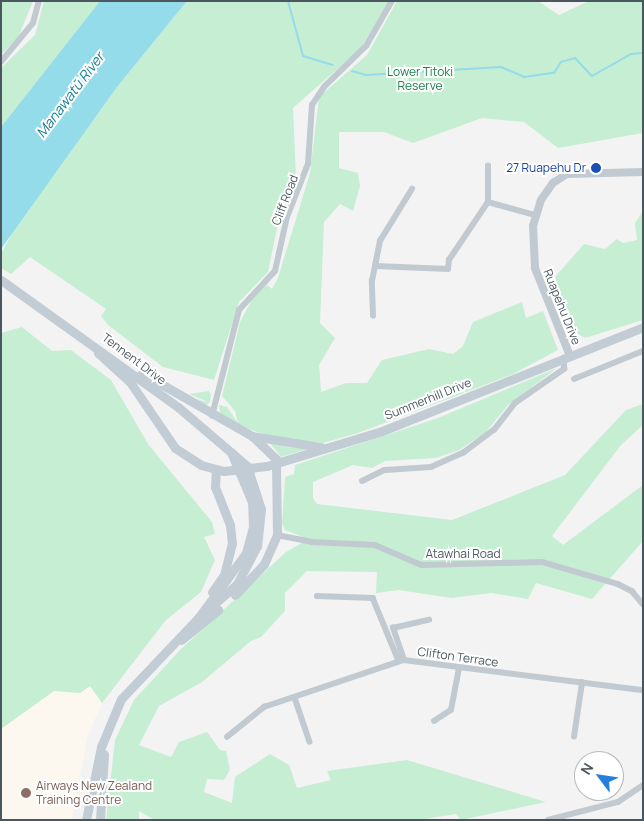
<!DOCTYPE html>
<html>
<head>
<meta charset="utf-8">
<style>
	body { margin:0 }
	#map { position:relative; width:644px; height:821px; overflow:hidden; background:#f4f3f3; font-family:Manrope,sans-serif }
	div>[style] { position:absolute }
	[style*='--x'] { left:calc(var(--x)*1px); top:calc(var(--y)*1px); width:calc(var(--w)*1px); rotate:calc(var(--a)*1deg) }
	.commercial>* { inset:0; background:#fcf8ef }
	.green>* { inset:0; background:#c5eed3 }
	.water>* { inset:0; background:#94dce9 }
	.stream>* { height:2px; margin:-1px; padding:0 1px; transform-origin:1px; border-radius:1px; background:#94dce9 }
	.minor>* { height:5.5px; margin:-2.75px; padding:0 2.75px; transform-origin:2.75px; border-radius:2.75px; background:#c1cad0 }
	.tertiary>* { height:8px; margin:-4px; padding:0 4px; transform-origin:4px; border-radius:4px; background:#c1cad0 }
	.secondary>* { height:9px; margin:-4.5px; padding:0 4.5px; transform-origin:4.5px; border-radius:4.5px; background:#c2ccd5 }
	.secondary-bridge>* { height:9px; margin:-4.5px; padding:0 4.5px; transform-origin:4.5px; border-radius:4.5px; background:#c2ccd5 }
	.dots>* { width:14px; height:14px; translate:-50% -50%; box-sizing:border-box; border:2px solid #fff; border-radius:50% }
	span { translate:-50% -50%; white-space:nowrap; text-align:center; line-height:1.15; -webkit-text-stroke:4px #fff; paint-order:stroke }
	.park-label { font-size:12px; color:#1d7f49 }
	.transit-label { font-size:12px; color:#164399 }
	.right { translate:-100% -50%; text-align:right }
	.street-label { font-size:12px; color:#4b575f }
	.education-label { font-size:12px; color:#785e54 }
	.left { translate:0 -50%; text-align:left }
	.water-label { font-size:14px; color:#147f92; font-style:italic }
	.frame { position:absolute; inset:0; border:2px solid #4b575f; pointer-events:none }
	.north { position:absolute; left:574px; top:751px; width:50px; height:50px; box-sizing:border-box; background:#fff; border:1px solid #b7bcbf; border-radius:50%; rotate:301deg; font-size:14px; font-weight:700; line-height:20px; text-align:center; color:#4b575f }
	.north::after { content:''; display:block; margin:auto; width:18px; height:22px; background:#247fdd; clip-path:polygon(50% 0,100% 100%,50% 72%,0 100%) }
</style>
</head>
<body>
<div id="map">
	<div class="commercial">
		<div style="clip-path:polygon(90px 686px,102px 703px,88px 735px,71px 820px,1px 820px,1px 729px,54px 691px,80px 693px)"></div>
	</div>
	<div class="green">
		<div style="clip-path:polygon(1px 1px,33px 1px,18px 38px,1px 55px)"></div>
		<div style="clip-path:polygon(44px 1px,100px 1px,1px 127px,1px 68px,35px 35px)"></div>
		<div style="clip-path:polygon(187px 1px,390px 1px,360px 49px,293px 108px,296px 177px,280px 214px,268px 272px,239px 302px,214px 380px,163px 367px,108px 325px,101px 316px,106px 309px,30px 257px,11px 274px,1px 268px,1px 254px,12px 233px,117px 87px)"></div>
		<div style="clip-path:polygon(397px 1px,538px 1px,559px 15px,589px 1px,643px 1px,643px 133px,558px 148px,524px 122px,482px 118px,413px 143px,384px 132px,339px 132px,339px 168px,358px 173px,360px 186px,353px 211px,340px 204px,324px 222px,320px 323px,335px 338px,319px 365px,321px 392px,346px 383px,367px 383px,382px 360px,429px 349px,453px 354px,463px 346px,473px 322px,522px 302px,526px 318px,543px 311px,558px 350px,513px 374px,358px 433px,323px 443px,284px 440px,251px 430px,225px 419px,220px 414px,219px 405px,227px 407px,238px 423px,235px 411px,222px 396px,240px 322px,256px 292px,267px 285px,272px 289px,278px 278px,310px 173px,319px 97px,367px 55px)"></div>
		<div style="clip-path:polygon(643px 211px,643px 320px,585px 338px,573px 331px,561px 309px,555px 277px,584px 244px,605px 249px,617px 239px,623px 243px,637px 240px,635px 223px)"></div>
		<div style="clip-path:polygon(22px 327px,52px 351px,71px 350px,111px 380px,148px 444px,212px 522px,215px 534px,204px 537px,215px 560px,201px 592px,166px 620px,102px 703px,90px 686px,80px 693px,54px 691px,1px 729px,1px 333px)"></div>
		<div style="clip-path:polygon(557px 368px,508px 405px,485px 433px,459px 450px,436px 458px,385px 461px,372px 468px,353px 465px,313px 482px,313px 498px,317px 504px,452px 520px,565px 475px,626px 410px,643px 404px,643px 425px,621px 445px,552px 536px,563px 545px,643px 485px,643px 541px,592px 599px,536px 583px,528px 599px,491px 593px,451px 598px,399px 590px,376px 593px,377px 572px,307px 571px,285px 593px,285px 611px,261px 637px,251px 641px,202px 682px,159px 706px,139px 745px,171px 757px,179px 742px,207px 732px,220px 750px,226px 751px,230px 770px,224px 780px,207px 779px,204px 792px,232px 803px,235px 777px,270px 754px,289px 765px,297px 788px,331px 780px,327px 771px,407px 760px,546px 802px,461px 820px,456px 814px,419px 820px,154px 820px,139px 811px,139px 820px,106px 820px,115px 740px,134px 700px,180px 650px,286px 552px,303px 542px,303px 537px,285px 530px,282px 523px,285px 477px,294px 474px,295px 465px,438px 418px)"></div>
		<div style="clip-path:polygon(209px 391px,211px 395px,210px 402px,205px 406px,184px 396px,208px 402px,189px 394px)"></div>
		<div style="clip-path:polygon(269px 442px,288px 447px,308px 449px,281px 457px)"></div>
	</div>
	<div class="water">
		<div style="clip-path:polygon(100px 1px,187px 1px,117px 87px,1px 249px,1px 127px)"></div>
	</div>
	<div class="stream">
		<div style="--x:288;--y:1;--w:57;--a:74.7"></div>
		<div style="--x:303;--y:56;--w:31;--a:17"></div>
		<div style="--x:352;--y:71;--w:15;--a:16"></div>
		<div style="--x:366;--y:75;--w:135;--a:-3.4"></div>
		<div style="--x:501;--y:67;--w:25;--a:23"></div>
		<div style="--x:524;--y:77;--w:30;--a:-8"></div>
		<div style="--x:554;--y:73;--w:13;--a:-58"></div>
		<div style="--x:561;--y:62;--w:15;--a:-16"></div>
		<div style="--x:575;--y:58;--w:25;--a:47"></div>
		<div style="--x:592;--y:76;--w:45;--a:-29.4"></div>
		<div style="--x:631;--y:54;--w:12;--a:-5"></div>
	</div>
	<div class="minor">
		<div style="--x:1;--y:62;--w:50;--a:-50.6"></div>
		<div style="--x:33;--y:23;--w:23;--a:-75"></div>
		<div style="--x:488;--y:202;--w:49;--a:15.5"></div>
		<div style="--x:376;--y:266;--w:72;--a:2.4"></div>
		<div style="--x:448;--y:269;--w:9;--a:-84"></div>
		<div style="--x:449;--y:260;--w:70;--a:-56.1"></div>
		<div style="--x:488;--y:202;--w:36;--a:-90"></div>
		<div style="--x:373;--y:316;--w:35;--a:-92"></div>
		<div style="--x:372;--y:281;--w:41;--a:-78.7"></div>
		<div style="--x:380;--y:241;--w:61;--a:-58.4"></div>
		<div style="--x:574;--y:379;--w:74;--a:-22.1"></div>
		<div style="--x:212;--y:416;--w:109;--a:-75.7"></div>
		<div style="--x:239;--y:310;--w:53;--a:-47.3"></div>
		<div style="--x:275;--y:271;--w:55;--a:-77.5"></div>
		<div style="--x:287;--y:217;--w:57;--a:-68.4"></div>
		<div style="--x:308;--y:164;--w:59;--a:-86.1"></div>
		<div style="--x:312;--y:105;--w:22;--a:-56"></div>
		<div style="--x:324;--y:87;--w:59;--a:-44.3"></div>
		<div style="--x:366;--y:46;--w:52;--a:-60"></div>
		<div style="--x:362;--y:481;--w:25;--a:-26"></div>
		<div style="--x:385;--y:470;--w:46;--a:-3.7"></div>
		<div style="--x:431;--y:467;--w:35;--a:-24"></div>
		<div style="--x:463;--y:453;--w:39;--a:-37"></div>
		<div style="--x:494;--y:430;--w:34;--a:-52"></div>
		<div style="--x:515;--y:403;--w:60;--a:-34.8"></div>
		<div style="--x:564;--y:369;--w:11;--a:-90"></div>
		<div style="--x:277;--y:535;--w:36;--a:11"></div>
		<div style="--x:312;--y:542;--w:63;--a:2.7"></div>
		<div style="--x:375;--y:545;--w:51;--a:23.1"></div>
		<div style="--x:422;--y:565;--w:120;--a:-1.4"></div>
		<div style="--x:542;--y:562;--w:79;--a:16.1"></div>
		<div style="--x:618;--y:584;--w:16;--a:27"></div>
		<div style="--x:632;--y:591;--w:17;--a:50"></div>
		<div style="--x:317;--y:596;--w:56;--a:2"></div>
		<div style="--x:373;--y:598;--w:68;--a:67.6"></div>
		<div style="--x:404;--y:660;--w:34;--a:-109"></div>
		<div style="--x:393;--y:628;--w:37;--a:-13"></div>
		<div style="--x:295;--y:698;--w:46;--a:71.2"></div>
		<div style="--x:434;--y:721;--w:20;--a:-33"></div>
		<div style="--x:451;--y:710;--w:43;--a:-79.2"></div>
		<div style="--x:227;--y:737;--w:48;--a:-39"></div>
		<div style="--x:264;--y:707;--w:148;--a:-18.6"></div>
		<div style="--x:404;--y:660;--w:241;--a:7.2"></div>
		<div style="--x:574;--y:737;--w:55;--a:-81.6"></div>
		<div style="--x:548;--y:820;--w:72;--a:-14.4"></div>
		<div style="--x:618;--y:802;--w:30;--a:-34"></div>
	</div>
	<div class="tertiary">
		<div style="--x:570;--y:356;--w:95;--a:-111.7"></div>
		<div style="--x:535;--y:268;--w:42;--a:-92.7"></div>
		<div style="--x:533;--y:226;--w:27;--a:-73"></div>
		<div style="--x:541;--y:200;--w:21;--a:-55"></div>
		<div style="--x:553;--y:183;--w:17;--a:-33"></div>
		<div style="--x:567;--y:174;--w:76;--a:-1.5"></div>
	</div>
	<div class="secondary">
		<div style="--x:1;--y:280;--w:218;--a:35.7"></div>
		<div style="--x:178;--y:407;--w:91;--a:40.5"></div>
		<div style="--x:247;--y:466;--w:45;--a:72"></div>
		<div style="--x:261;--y:509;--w:37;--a:96"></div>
		<div style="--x:257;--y:546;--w:43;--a:117.8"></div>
		<div style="--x:237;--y:584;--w:50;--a:139"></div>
		<div style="--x:98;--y:353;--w:43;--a:42.2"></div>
		<div style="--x:130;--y:382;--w:80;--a:55.7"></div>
		<div style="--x:175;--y:448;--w:31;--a:33"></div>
		<div style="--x:201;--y:465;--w:24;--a:15"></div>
		<div style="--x:142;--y:373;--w:127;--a:29.8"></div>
		<div style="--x:252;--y:436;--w:70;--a:9.1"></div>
		<div style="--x:267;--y:466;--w:120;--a:-16.9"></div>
		<div style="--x:382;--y:431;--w:281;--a:-21.7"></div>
		<div style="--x:212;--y:592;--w:21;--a:-55"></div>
		<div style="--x:224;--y:575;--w:32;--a:-76"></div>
		<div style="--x:232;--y:544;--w:19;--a:-96"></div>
		<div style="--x:230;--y:525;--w:41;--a:-111.5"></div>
		<div style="--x:215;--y:487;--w:17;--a:-87"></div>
		<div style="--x:235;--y:595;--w:42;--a:-46.9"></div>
		<div style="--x:264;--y:564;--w:32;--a:-66"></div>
		<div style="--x:277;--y:535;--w:76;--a:-90.8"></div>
		<div style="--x:276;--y:459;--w:33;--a:-136"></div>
		<div style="--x:181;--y:640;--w:48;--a:-39"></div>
		<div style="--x:86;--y:820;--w:75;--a:-78.4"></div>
		<div style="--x:101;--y:747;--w:52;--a:-67.4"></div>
		<div style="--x:121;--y:699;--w:113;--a:-46.4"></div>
		<div style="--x:199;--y:617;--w:79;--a:-53.7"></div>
		<div style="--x:246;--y:553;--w:27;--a:-75"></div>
		<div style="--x:253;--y:527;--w:25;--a:-92"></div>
		<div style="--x:252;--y:502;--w:54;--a:-112.8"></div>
		<div style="--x:100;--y:820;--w:66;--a:-86.5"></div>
	</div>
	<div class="secondary-bridge">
		<div style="--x:224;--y:471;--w:43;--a:-6.6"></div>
	</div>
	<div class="dots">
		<div style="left:596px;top:168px;background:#1a4fb4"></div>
		<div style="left:26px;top:793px;background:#8d6e63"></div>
	</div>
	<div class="park-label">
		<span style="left:420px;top:79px">Lower Titoki<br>Reserve</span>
	</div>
	<div class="transit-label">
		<span class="right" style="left:586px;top:168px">27 Ruapehu Dr</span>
	</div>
	<div class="street-label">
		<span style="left:285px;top:200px;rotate:-69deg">Cliff Road</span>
		<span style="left:562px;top:307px;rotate:68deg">Ruapehu Drive</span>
		<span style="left:134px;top:359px;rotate:37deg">Tennent Drive</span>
		<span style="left:428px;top:399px;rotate:-22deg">Summerhill Drive</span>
		<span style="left:463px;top:554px">Atawhai Road</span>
		<span style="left:458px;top:657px;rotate:8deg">Clifton Terrace</span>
	</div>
	<div class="education-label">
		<span class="left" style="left:36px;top:793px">Airways New Zealand<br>Training Centre</span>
	</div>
	<div class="water-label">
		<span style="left:70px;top:95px;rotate:-53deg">Manawatū River</span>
	</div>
	<div class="frame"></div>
	<div class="north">N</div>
</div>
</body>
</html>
